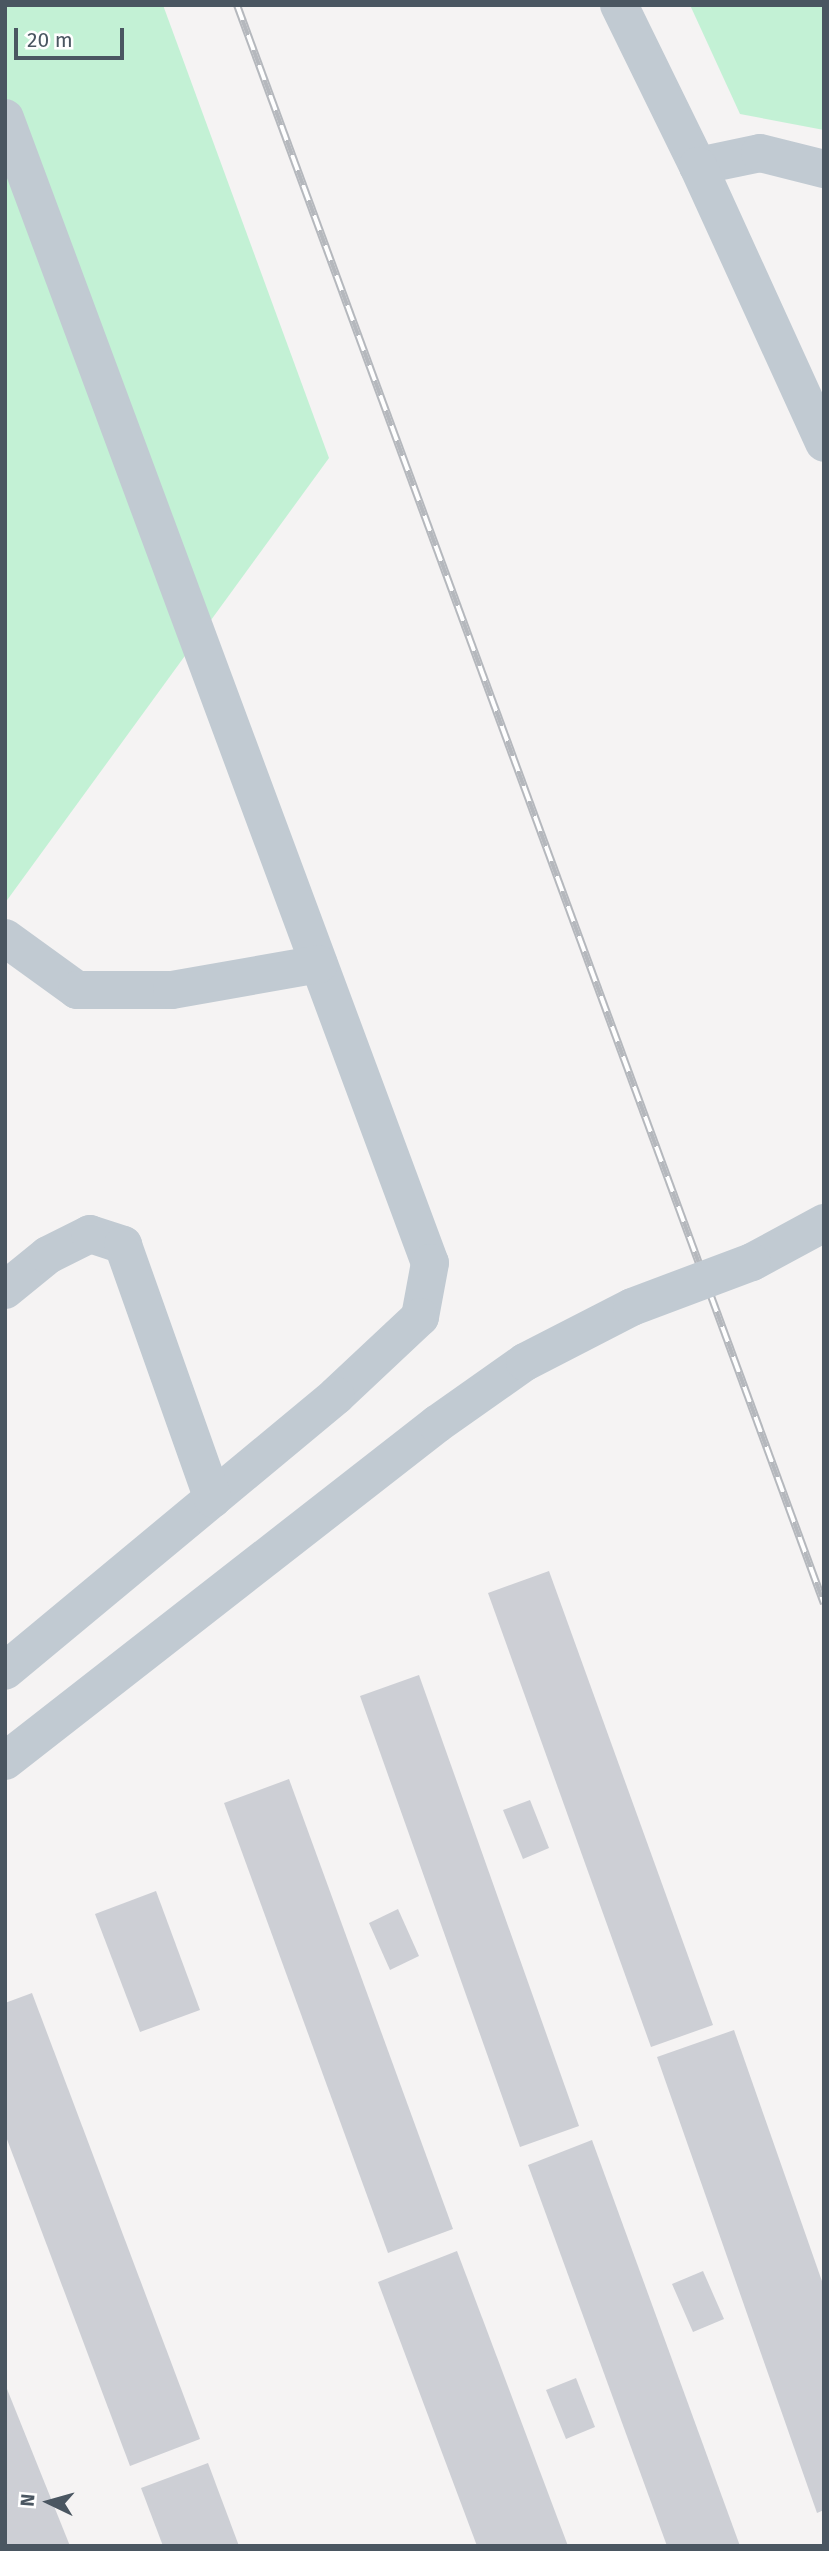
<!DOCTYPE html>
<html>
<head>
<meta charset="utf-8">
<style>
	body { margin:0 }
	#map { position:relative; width:829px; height:2551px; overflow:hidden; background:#f5f3f3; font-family:"Fira Sans",sans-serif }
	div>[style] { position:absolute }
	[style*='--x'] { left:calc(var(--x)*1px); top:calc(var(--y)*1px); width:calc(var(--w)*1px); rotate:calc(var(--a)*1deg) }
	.green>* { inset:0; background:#c3f1d5 }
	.building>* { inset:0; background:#cdcfd5 }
	.minor>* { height:38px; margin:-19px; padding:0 19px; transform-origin:19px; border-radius:19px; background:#c1cad2 }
	.rail>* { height:8px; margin-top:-4px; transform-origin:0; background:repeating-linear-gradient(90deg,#fff 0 16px,#b5b8bd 0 32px); box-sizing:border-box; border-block:2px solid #b5b8bd }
	.minor-bridge>* { height:38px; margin:-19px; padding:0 19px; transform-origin:19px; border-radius:19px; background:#c1cad2 }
	span { translate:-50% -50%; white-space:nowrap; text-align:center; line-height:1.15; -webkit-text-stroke:6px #fff; paint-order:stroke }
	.frame { position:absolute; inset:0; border:7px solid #4a5661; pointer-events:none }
	.north { position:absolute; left:14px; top:2467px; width:70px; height:70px; -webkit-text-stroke:5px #fff; paint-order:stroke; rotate:275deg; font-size:19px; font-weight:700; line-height:28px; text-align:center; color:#4a5661 }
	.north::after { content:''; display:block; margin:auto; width:24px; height:32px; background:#4a5661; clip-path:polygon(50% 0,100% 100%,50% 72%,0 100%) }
	.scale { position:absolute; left:14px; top:28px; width:110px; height:32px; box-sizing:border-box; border:4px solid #4a5661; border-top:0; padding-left:9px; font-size:21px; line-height:24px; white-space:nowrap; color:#4a5661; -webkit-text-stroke:5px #fff; paint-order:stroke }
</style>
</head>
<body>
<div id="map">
	<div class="green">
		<div style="clip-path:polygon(5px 5px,163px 5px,329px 458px,5px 903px)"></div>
		<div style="clip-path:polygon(690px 5px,824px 5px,824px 130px,740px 114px)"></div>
	</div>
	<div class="building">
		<div style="clip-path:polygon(549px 1571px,713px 2025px,651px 2047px,488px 1593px)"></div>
		<div style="clip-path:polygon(419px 1675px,579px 2126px,520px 2147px,360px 1696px)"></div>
		<div style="clip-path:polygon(289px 1779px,453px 2229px,388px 2253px,224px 1803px)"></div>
		<div style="clip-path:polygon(530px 1800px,549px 1848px,523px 1859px,503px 1810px)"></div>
		<div style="clip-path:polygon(156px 1891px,200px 2010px,140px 2032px,95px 1914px)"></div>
		<div style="clip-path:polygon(398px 1909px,419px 1956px,390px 1970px,369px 1923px)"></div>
		<div style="clip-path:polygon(32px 1993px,200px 2439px,130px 2466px,5px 2134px,5px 2003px)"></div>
		<div style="clip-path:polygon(734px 2030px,824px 2287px,824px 2510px,817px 2513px,657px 2057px)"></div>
		<div style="clip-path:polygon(592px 2140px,740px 2546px,667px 2546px,528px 2165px)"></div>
		<div style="clip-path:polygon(457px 2251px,568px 2546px,477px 2546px,378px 2282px)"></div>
		<div style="clip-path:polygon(703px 2271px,724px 2319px,693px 2332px,672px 2284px)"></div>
		<div style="clip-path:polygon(576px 2378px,595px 2427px,566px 2439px,546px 2390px)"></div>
		<div style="clip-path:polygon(5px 2384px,70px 2546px,5px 2546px)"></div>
		<div style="clip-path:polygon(208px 2463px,239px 2546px,163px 2546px,141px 2488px)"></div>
	</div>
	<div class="minor">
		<div style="--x:619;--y:5;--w:179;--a:63.9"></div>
		<div style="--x:698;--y:166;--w:63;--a:-11.8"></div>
		<div style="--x:760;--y:153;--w:66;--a:14"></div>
		<div style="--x:5;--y:118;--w:1221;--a:69.64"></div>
		<div style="--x:430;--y:1263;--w:55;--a:100.5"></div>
		<div style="--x:420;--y:1317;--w:115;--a:136.8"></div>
		<div style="--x:336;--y:1396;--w:430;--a:140.3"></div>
		<div style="--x:698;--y:166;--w:304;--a:65.5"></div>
		<div style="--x:5;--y:938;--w:89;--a:35.8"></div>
		<div style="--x:77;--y:990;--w:95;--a:0"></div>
		<div style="--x:172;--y:990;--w:149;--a:-10"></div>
		<div style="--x:752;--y:1262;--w:82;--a:-28.4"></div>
		<div style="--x:5;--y:1290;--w:55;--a:-39.1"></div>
		<div style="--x:48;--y:1255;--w:47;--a:-26.6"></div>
		<div style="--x:90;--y:1234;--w:35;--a:18"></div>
		<div style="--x:123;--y:1245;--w:269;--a:70.5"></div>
		<div style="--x:5;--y:1761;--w:548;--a:-37.96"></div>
		<div style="--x:437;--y:1424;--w:108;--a:-35.2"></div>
		<div style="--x:525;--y:1362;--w:120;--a:-27.2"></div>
	</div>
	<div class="rail">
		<div style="--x:237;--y:5;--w:1703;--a:69.84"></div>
	</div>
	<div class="minor-bridge">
		<div style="--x:632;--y:1307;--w:128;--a:-20.6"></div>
	</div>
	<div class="frame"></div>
	<div class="north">N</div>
	<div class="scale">20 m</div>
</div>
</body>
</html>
